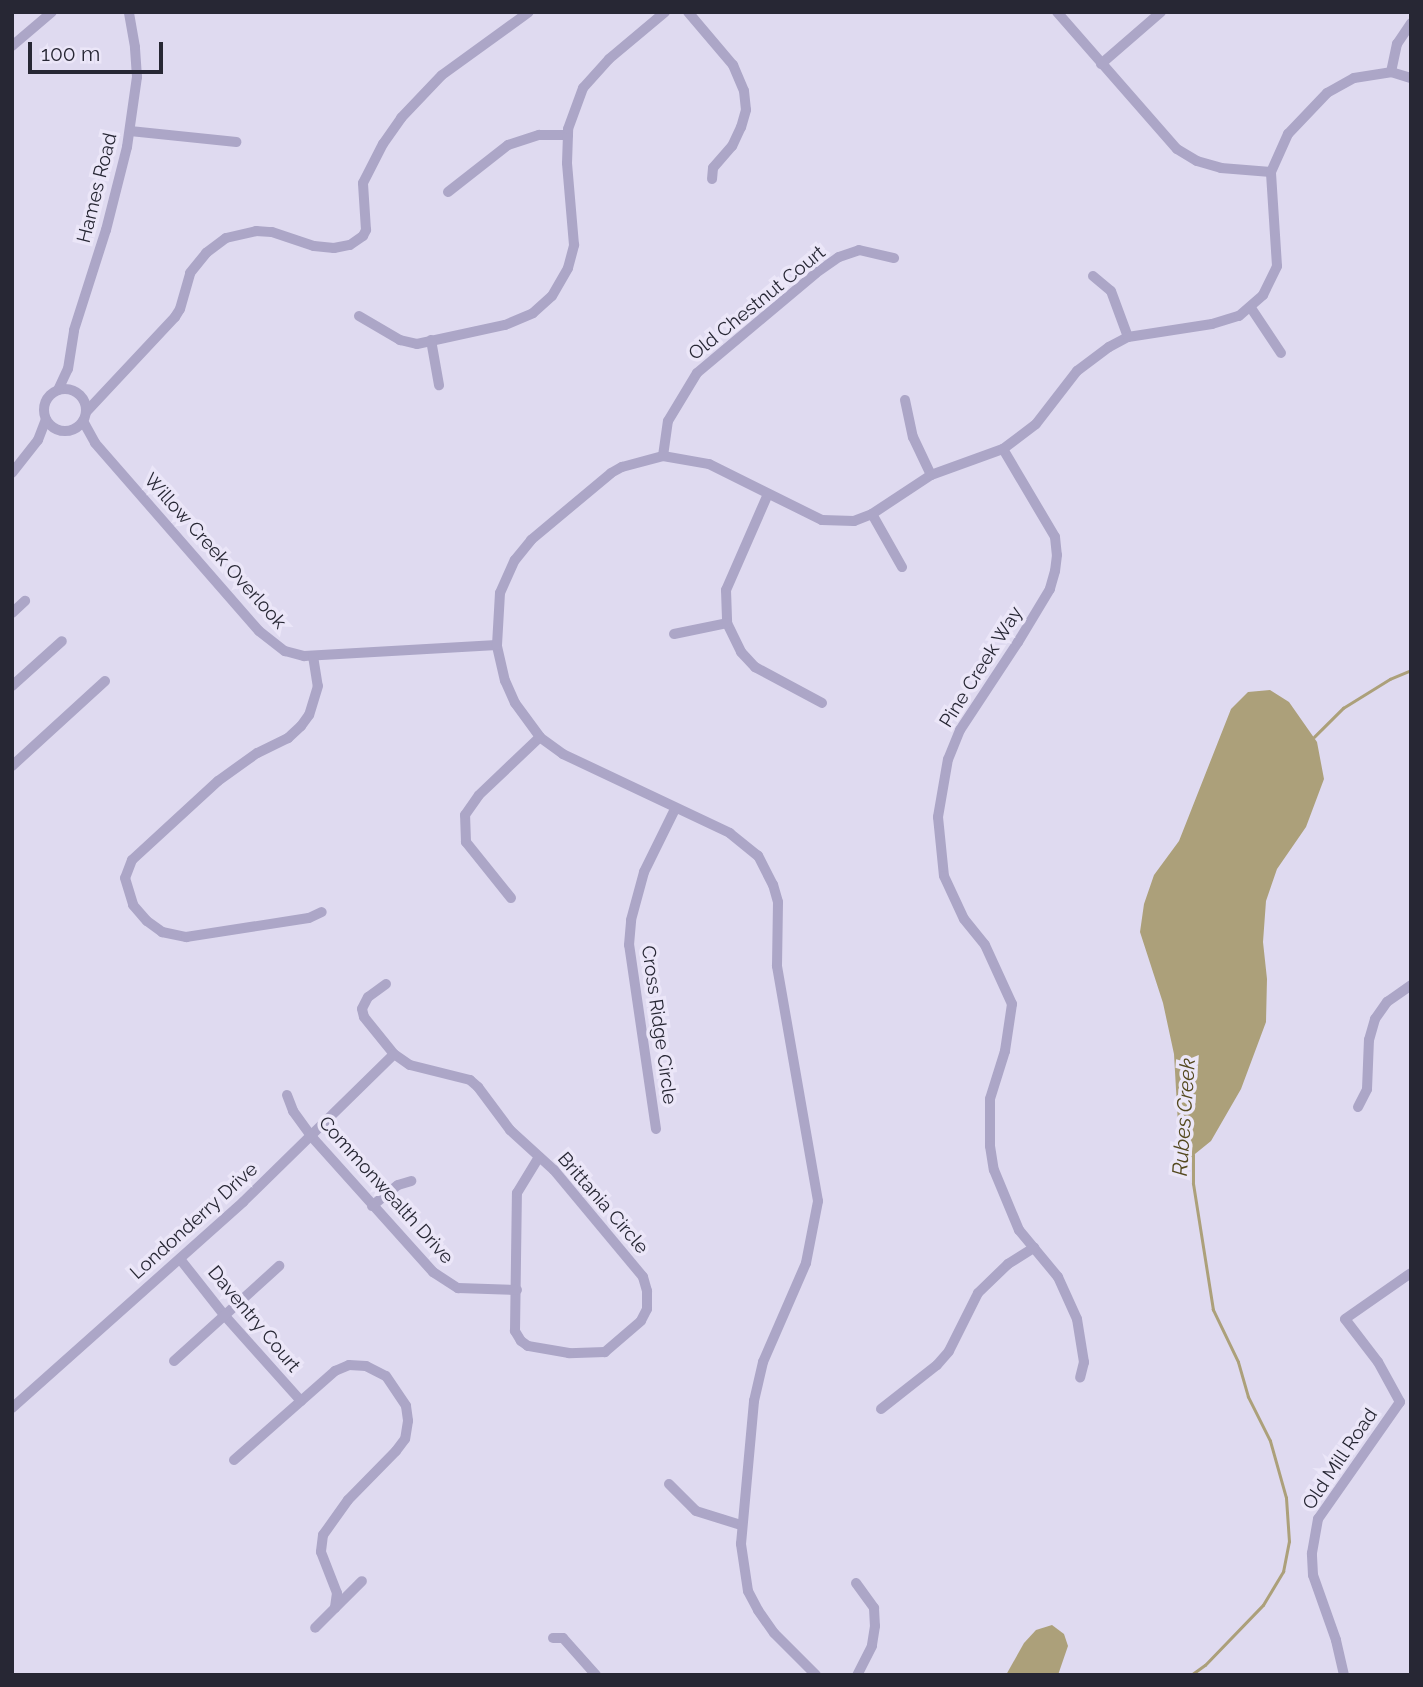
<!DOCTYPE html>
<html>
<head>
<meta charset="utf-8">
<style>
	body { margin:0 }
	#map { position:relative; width:1423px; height:1687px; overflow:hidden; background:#dfdaf0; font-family:Raleway,sans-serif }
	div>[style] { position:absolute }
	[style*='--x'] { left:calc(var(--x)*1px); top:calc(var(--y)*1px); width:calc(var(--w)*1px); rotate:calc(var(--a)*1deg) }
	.water>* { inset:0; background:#aca07a }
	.stream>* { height:2.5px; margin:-1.25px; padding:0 1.25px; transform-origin:1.25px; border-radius:1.25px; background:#aca07a }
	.minor>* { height:10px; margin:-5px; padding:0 5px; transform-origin:5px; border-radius:5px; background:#aca6c7 }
	.minor>.ring { margin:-5px; padding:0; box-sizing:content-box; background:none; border:10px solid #aca6c7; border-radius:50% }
	span { translate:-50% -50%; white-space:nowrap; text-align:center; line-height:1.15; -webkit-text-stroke:7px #ebe6f8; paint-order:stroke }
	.street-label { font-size:19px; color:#272734 }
	.water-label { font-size:21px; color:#53481e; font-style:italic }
	.frame { position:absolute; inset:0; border:14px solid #272734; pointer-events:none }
	.scale { position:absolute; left:28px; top:42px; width:135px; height:32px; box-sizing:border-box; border:4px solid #272734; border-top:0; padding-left:9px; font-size:21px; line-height:24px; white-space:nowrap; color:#272734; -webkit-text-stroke:5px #ebe6f8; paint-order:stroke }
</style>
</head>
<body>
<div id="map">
	<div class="water">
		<div style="clip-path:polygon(1270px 690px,1289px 702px,1317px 742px,1324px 779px,1306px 827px,1277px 869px,1266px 901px,1263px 942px,1267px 979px,1266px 1022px,1241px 1089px,1211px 1141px,1190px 1158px,1179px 1142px,1174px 1054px,1163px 1003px,1140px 932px,1144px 904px,1154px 875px,1179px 841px,1231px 709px,1248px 692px)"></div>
		<div style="clip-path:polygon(1052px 1625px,1064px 1634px,1068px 1646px,1058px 1675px,1006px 1675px,1024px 1643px,1036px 1630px)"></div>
	</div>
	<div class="stream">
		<div style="--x:1314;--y:737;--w:41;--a:-45"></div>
		<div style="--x:1343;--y:708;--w:55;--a:-31.7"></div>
		<div style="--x:1390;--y:679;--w:23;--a:-23"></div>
		<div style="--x:1191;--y:1675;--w:17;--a:-36"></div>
		<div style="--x:1205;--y:1665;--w:83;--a:-46"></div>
		<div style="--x:1263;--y:1605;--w:39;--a:-59"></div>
		<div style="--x:1283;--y:1572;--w:31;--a:-79"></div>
		<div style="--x:1289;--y:1542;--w:44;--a:-93.9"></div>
		<div style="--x:1286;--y:1498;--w:59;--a:-105.7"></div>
		<div style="--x:1270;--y:1441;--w:49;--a:-116.6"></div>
		<div style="--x:1248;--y:1397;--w:36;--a:-106"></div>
		<div style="--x:1238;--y:1362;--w:58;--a:-115.7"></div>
		<div style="--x:1213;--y:1310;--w:128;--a:-99"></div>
		<div style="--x:1193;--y:1184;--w:29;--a:-90"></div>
	</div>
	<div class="minor">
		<div style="--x:688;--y:12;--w:70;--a:49.7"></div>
		<div style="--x:733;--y:65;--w:28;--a:67"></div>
		<div style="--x:744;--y:91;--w:19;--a:84"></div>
		<div style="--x:746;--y:110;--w:18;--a:106"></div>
		<div style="--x:741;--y:127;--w:21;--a:115"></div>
		<div style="--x:732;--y:146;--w:29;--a:131"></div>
		<div style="--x:713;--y:168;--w:11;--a:95"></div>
		<div style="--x:1057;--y:12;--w:182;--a:48.8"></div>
		<div style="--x:1177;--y:149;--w:23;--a:31"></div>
		<div style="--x:1197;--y:161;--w:25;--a:16"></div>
		<div style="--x:1221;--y:168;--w:50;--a:4.6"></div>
		<div style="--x:12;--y:46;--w:52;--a:-40.4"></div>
		<div style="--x:1101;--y:64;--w:79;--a:-40.9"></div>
		<div style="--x:1391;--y:72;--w:29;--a:-78"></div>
		<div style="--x:1397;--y:44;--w:25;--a:-56"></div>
		<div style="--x:130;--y:131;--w:107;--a:5.9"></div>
		<div style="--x:448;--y:192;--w:76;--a:-38.1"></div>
		<div style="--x:508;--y:145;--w:33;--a:-18"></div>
		<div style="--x:539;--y:135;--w:29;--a:0"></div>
		<div style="--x:1093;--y:276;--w:23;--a:40"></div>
		<div style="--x:1111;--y:291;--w:49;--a:69.7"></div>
		<div style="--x:1251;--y:308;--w:54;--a:56.3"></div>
		<div style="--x:359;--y:316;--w:48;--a:30.3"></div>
		<div style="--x:400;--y:340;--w:17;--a:13"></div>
		<div style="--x:417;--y:344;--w:90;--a:-12.2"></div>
		<div style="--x:505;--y:325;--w:30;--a:-23"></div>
		<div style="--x:533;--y:313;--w:25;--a:-42"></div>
		<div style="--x:552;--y:296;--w:32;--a:-60"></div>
		<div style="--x:568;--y:268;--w:24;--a:-75"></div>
		<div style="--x:574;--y:245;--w:82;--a:-94.9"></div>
		<div style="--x:567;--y:163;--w:34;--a:-88"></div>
		<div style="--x:568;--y:129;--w:44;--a:-69.9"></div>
		<div style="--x:583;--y:88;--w:39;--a:-48"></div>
		<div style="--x:609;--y:59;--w:73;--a:-40"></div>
		<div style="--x:431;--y:340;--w:46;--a:79.9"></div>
		<div class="ring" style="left:44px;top:389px;width:32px;height:32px"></div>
		<div style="--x:58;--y:390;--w:23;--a:-65"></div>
		<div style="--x:68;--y:369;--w:39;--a:-81"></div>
		<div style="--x:74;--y:330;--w:105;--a:-72.3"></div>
		<div style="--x:106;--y:230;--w:86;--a:-75.8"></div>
		<div style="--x:127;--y:147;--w:71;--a:-81.9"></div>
		<div style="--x:137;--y:77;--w:30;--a:-94"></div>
		<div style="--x:135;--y:47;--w:36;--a:-100"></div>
		<div style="--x:905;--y:400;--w:38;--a:78"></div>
		<div style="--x:913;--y:437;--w:42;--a:64.7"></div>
		<div style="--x:87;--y:411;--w:129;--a:-46.9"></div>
		<div style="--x:175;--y:317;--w:9;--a:-58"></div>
		<div style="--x:180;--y:309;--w:37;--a:-74"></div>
		<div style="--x:190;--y:273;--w:26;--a:-51"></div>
		<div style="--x:206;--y:253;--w:25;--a:-37"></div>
		<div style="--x:226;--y:238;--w:31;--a:-13"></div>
		<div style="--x:256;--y:231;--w:16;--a:4"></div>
		<div style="--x:272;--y:232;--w:44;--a:18.4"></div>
		<div style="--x:314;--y:246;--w:20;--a:6"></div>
		<div style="--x:334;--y:248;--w:16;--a:-11"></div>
		<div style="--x:350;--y:245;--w:16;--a:-35"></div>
		<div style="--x:363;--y:236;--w:7;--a:-63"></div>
		<div style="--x:366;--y:230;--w:47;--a:-93.7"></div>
		<div style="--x:363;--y:183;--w:44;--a:-62.9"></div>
		<div style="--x:383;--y:144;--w:32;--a:-55"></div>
		<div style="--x:401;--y:118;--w:59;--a:-46.4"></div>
		<div style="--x:442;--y:75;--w:107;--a:-35.9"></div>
		<div style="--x:83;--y:421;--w:25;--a:61"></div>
		<div style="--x:95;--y:443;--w:249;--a:48.9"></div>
		<div style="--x:259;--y:631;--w:33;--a:38"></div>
		<div style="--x:285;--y:651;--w:20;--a:15"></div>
		<div style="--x:304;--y:656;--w:193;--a:-3.3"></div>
		<div style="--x:1003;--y:449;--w:102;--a:59.4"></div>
		<div style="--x:1055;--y:537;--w:18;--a:84"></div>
		<div style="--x:1057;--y:555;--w:16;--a:97"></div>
		<div style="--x:1055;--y:571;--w:19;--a:106"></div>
		<div style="--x:1050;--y:589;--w:62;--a:121.1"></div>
		<div style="--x:1018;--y:642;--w:105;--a:123.4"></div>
		<div style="--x:960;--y:730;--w:31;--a:112"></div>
		<div style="--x:948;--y:759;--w:59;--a:99.8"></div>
		<div style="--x:938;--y:817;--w:59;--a:84.2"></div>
		<div style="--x:944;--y:876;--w:47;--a:65.1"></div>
		<div style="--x:964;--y:919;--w:33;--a:51"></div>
		<div style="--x:985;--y:945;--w:65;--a:65.4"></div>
		<div style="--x:1012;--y:1004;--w:48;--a:98.5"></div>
		<div style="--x:1005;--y:1051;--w:50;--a:107.4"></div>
		<div style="--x:990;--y:1099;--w:47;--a:90"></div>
		<div style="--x:990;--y:1146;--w:24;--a:81"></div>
		<div style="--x:994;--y:1170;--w:65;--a:67.4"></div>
		<div style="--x:1019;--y:1230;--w:61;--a:50.3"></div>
		<div style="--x:1058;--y:1277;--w:46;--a:65.7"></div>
		<div style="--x:1077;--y:1319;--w:44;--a:80.8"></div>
		<div style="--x:1084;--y:1362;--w:16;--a:104"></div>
		<div style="--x:663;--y:456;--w:35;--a:-82"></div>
		<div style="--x:668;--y:421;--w:56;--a:-58.9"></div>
		<div style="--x:697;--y:373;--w:155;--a:-40"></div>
		<div style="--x:816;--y:273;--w:28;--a:-35"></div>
		<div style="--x:839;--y:257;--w:21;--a:-19"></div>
		<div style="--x:859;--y:250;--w:36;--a:13"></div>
		<div style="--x:12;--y:473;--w:42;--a:-51.8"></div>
		<div style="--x:38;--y:440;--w:22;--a:-69"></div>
		<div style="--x:768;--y:494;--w:105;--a:113.6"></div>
		<div style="--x:726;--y:590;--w:33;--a:88"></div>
		<div style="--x:727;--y:623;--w:32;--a:64"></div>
		<div style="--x:741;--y:652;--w:21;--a:47"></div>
		<div style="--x:755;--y:667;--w:76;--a:28.2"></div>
		<div style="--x:872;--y:514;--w:61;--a:60.5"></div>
		<div style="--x:12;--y:613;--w:18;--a:-43"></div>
		<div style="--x:674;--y:634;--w:54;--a:-11.7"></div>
		<div style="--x:313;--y:656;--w:30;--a:81"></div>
		<div style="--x:318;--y:686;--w:30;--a:107"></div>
		<div style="--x:309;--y:715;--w:14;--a:126"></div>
		<div style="--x:301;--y:726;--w:18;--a:137"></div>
		<div style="--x:288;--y:738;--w:34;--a:154"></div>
		<div style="--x:257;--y:753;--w:48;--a:144.3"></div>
		<div style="--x:218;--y:781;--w:117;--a:137.4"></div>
		<div style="--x:132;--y:860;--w:19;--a:111"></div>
		<div style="--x:125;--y:878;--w:28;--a:73"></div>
		<div style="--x:133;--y:905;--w:21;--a:49"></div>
		<div style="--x:147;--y:921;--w:19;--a:36"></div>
		<div style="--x:162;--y:932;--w:25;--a:12"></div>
		<div style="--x:186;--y:937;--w:124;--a:-8.8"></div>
		<div style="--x:309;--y:918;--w:14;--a:-25"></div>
		<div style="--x:12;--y:686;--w:67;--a:-42"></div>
		<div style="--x:12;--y:766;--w:126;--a:-42.4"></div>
		<div style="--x:511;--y:898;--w:72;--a:-128.8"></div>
		<div style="--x:466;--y:842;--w:27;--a:-92"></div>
		<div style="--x:465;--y:815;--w:24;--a:-55"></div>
		<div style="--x:479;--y:795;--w:84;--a:-43.6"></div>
		<div style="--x:386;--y:984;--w:22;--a:144"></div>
		<div style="--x:368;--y:997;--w:13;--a:117"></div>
		<div style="--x:362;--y:1009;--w:8;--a:76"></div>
		<div style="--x:364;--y:1017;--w:48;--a:51"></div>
		<div style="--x:394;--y:1054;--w:19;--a:35"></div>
		<div style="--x:410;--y:1065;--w:62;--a:14"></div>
		<div style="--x:470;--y:1080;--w:11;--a:41"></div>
		<div style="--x:478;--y:1087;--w:54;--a:53.3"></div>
		<div style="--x:510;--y:1130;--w:59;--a:42.3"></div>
		<div style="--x:554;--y:1170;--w:139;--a:50.2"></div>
		<div style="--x:643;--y:1277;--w:15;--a:74"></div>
		<div style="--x:647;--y:1291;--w:18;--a:90"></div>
		<div style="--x:647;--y:1309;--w:13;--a:117"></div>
		<div style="--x:641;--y:1321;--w:48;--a:139.3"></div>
		<div style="--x:605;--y:1352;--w:36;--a:178"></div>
		<div style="--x:569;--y:1353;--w:42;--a:-170.3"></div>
		<div style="--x:528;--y:1346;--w:9;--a:-144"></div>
		<div style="--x:521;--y:1341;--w:12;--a:-121"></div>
		<div style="--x:515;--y:1331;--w:138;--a:-89.2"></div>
		<div style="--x:517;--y:1193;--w:42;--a:-58.6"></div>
		<div style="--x:287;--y:1095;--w:17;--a:69"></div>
		<div style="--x:293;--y:1111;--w:31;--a:54"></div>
		<div style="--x:311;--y:1136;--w:183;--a:48.1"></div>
		<div style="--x:433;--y:1272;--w:30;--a:33"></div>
		<div style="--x:458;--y:1288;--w:59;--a:1.9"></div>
		<div style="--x:1358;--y:1107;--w:20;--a:-63"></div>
		<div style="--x:1367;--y:1089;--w:49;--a:-87.7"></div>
		<div style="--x:1369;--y:1040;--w:22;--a:-74"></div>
		<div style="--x:1375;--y:1019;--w:21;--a:-55"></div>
		<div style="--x:1387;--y:1002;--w:29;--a:-35"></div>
		<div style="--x:656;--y:1129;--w:186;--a:-98.3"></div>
		<div style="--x:629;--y:945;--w:25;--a:-85"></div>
		<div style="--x:631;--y:920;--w:50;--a:-74.8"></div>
		<div style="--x:644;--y:872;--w:70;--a:-63.8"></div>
		<div style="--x:372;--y:1206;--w:33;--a:-39"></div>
		<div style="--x:398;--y:1185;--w:14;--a:-17"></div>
		<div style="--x:180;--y:1259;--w:73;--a:51.7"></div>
		<div style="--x:225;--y:1316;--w:114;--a:48.2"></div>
		<div style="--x:174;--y:1361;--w:142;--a:-42.1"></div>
		<div style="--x:12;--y:1408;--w:310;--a:-41.7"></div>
		<div style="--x:243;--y:1202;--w:211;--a:-44.4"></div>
		<div style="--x:881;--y:1409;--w:71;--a:-38.2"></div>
		<div style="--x:937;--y:1365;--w:18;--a:-49"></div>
		<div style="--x:949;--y:1351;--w:65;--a:-63.4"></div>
		<div style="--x:978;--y:1293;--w:42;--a:-44"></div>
		<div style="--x:1008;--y:1264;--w:31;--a:-32"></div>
		<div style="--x:234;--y:1460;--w:135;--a:-41.4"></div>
		<div style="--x:335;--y:1371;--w:15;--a:-23"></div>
		<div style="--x:349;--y:1365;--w:17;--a:3"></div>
		<div style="--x:366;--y:1366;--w:22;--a:27"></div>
		<div style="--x:386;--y:1376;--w:36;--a:56"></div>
		<div style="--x:406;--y:1406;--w:15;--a:82"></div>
		<div style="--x:408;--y:1421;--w:18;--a:99"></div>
		<div style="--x:405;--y:1439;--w:15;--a:127"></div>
		<div style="--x:396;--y:1451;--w:69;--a:134.4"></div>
		<div style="--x:348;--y:1500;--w:43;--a:125.5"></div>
		<div style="--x:323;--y:1535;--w:17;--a:97"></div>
		<div style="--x:321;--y:1552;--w:44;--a:68.7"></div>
		<div style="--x:337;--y:1593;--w:15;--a:98"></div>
		<div style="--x:335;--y:1608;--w:28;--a:135"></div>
		<div style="--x:669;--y:1484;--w:38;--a:45"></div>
		<div style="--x:696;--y:1511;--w:47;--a:17.3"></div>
		<div style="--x:856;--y:1583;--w:31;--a:54"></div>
		<div style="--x:874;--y:1608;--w:18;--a:87"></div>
		<div style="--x:875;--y:1626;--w:20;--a:99"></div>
		<div style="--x:872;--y:1646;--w:33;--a:117"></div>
		<div style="--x:335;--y:1608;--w:38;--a:-45"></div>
		<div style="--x:553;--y:1638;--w:10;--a:0"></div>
		<div style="--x:563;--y:1638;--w:50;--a:48.3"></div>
		<div style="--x:816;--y:1675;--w:59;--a:-135"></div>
		<div style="--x:774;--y:1633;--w:28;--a:-125"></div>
		<div style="--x:758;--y:1610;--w:21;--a:-118"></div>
		<div style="--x:748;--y:1591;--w:48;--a:-98.5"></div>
		<div style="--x:741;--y:1544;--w:144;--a:-84.8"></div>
		<div style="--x:754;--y:1401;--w:40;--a:-77"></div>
		<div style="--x:763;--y:1362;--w:108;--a:-66.5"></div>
		<div style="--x:806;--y:1263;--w:63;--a:-79"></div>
		<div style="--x:818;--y:1201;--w:239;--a:-99.9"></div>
		<div style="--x:777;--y:966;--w:64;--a:-89.1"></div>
		<div style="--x:778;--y:902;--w:18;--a:-106"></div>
		<div style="--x:773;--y:885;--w:33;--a:-117"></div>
		<div style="--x:758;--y:856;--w:36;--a:-141"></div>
		<div style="--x:730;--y:833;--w:185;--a:-154.7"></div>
		<div style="--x:563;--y:754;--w:29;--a:-144"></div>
		<div style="--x:540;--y:737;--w:42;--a:-126.3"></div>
		<div style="--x:515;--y:703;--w:24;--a:-114"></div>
		<div style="--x:505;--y:681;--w:37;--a:-103"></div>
		<div style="--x:497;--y:645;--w:52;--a:-86.7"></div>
		<div style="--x:500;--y:593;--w:36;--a:-66"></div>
		<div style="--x:515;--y:560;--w:26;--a:-51"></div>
		<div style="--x:531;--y:540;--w:104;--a:-39.9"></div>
		<div style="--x:611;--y:473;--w:13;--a:-29"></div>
		<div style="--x:622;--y:467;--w:42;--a:-15"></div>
		<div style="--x:663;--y:456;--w:47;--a:9.9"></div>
		<div style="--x:709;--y:464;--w:126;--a:26.4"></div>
		<div style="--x:822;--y:520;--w:32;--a:2"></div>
		<div style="--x:854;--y:521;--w:19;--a:-21"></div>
		<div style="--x:872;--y:514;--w:71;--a:-33.5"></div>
		<div style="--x:931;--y:475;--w:77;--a:-19.9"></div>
		<div style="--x:1003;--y:449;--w:41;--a:-37.1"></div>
		<div style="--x:1036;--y:424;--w:67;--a:-52.3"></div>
		<div style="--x:1077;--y:371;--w:40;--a:-37"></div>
		<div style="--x:1109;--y:347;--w:21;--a:-28"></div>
		<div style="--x:1128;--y:337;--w:85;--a:-8.8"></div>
		<div style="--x:1212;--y:324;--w:28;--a:-17"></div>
		<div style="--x:1239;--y:316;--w:32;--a:-41"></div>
		<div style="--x:1263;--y:295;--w:32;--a:-64"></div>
		<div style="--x:1277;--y:266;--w:94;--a:-93.7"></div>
		<div style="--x:1271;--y:172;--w:42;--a:-65.9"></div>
		<div style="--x:1288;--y:134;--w:57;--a:-46.4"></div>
		<div style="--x:1327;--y:93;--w:31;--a:-29"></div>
		<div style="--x:1354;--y:78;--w:37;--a:-9"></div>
		<div style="--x:1391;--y:72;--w:21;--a:17"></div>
		<div style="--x:1344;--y:1675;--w:36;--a:-103"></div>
		<div style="--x:1336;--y:1640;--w:69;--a:-109.5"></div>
		<div style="--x:1313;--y:1575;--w:22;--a:-93"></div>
		<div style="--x:1312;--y:1553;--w:35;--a:-80"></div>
		<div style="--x:1318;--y:1519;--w:143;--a:-55"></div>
		<div style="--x:1400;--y:1402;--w:46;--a:-118.8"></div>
		<div style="--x:1378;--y:1362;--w:54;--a:-127.5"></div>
		<div style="--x:1345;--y:1319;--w:80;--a:-34.9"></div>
	</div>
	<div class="street-label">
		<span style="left:97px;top:188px;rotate:-76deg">Hames Road</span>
		<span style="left:757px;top:303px;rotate:-39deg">Old Chestnut Court</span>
		<span style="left:215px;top:551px;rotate:48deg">Willow Creek Overlook</span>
		<span style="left:981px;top:667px;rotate:-58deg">Pine Creek Way</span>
		<span style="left:659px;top:1025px;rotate:82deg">Cross Ridge Circle</span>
		<span style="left:386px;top:1190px;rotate:48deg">Commonwealth Drive</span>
		<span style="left:603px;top:1203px;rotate:49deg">Brittania Circle</span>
		<span style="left:194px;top:1221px;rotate:-42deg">Londonderry Drive</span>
		<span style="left:254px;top:1319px;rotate:50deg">Daventry Court</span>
		<span style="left:1340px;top:1459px;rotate:-56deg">Old Mill Road</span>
	</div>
	<div class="water-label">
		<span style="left:1184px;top:1117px;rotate:-86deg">Rubes Creek</span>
	</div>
	<div class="frame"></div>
	<div class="scale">100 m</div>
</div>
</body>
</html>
